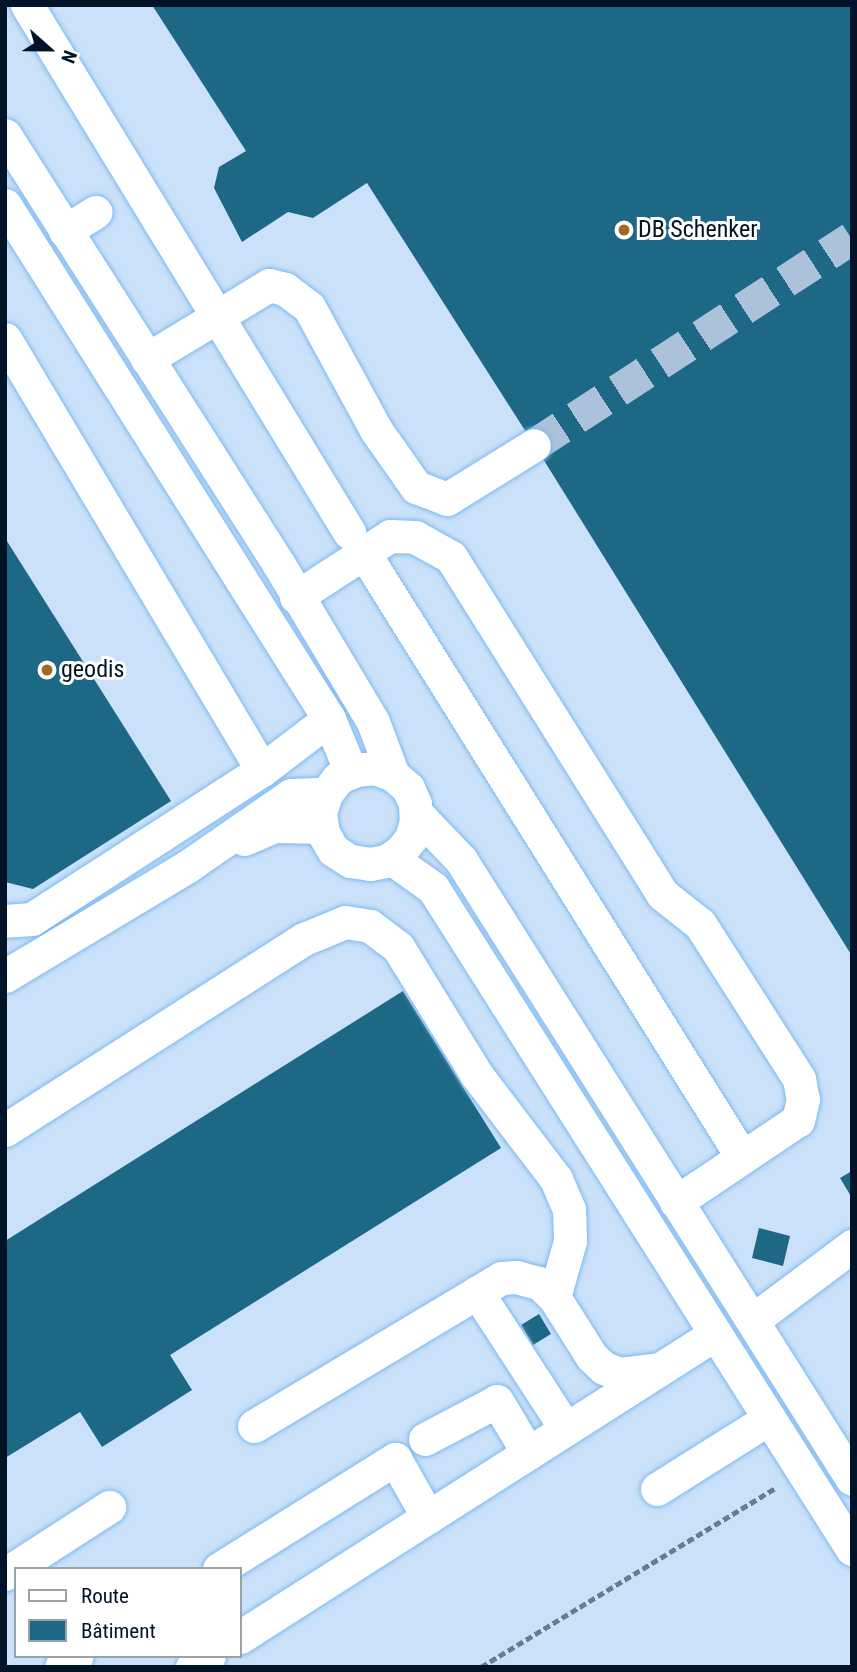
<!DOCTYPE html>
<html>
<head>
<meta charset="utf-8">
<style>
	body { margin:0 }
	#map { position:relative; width:857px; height:1672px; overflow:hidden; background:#cae1f9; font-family:"Roboto Condensed",sans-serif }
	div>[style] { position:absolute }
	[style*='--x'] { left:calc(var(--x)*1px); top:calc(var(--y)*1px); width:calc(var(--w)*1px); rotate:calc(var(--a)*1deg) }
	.building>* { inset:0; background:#1d6885 }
	.minor-tunnel>* { height:33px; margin-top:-16.5px; transform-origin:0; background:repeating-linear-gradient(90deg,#acc2da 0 33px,transparent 0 50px) }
	.path>* { height:4.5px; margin-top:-2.25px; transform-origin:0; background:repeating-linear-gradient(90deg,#677c92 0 7px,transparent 0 10.5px) }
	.roads { filter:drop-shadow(0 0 2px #7db9f2) drop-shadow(0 0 2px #7db9f2) }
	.minor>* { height:33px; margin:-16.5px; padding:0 16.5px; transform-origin:16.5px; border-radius:16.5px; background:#fff }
	.dots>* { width:19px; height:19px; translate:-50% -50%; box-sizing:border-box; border:4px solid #fff; border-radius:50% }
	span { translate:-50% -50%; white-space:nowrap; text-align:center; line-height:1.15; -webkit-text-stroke:6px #fff; paint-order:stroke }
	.poi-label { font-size:24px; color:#001327 }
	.left { translate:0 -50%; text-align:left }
	.frame { position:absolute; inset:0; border:7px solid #001327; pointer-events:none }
	.legend { position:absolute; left:14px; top:1567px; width:228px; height:91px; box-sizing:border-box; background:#fff; border:2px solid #99a1a9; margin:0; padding:9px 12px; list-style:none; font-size:21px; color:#001327 }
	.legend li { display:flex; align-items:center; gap:14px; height:35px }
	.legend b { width:35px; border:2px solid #99a1a9 }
	.north { position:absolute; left:14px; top:14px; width:70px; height:70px; -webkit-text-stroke:5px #fff; paint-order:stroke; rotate:111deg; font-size:19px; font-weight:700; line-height:28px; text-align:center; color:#001327 }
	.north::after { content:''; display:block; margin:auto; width:24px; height:32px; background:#001327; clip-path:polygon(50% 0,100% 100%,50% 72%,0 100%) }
</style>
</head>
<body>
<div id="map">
	<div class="building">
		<div style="clip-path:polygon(152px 5px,852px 5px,852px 956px,540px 454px,367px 183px,313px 218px,288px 212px,242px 242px,214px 188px,219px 167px,246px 151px)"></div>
		<div style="clip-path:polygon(5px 538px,171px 801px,33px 889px,5px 882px)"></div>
		<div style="clip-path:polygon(403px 991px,501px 1148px,170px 1355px,192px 1390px,102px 1447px,80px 1412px,5px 1458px,5px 1241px)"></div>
		<div style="clip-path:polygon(852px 1171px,852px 1198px,840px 1178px)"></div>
		<div style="clip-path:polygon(759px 1228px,790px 1236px,783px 1266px,752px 1258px)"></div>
		<div style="clip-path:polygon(539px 1314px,551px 1334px,533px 1345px,521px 1325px)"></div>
	</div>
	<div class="minor-tunnel">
		<div style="--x:534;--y:445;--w:379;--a:-33.1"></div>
	</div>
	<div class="path">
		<div style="--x:481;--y:1667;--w:346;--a:-31.3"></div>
	</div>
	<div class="roads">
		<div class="minor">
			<div style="--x:27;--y:5;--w:618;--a:58.57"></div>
			<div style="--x:5;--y:135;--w:508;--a:57.47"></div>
			<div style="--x:278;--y:563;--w:185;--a:59.1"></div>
			<div style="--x:373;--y:722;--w:57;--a:69.3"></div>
			<div style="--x:5;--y:205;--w:608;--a:57.77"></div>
			<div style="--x:329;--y:719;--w:57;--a:67.5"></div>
			<div style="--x:65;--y:231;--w:36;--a:-32"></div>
			<div style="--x:5;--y:339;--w:502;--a:59.19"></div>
			<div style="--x:262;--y:770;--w:274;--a:147.1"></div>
			<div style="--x:32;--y:919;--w:27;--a:176"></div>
			<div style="--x:147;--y:359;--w:143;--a:-31.2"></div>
			<div style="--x:269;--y:285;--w:16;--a:14"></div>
			<div style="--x:285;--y:289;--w:30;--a:37"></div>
			<div style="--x:309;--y:307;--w:140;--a:61.4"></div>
			<div style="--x:376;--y:430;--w:70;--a:54.9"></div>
			<div style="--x:416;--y:487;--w:33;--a:21"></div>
			<div style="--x:447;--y:499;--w:102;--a:-31.8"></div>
			<div style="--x:364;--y:553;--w:713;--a:57.96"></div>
			<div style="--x:296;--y:597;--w:112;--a:-33"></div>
			<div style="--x:390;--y:536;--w:25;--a:2"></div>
			<div style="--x:415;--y:537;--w:41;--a:29.1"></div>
			<div style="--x:451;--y:557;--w:398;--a:57.9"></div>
			<div style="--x:662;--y:894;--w:48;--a:38.3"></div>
			<div style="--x:700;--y:924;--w:184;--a:57.4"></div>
			<div style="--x:799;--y:1079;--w:20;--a:79"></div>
			<div style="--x:803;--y:1099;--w:22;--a:103"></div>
			<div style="--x:798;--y:1120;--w:147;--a:146.1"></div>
			<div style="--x:262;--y:770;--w:84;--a:-37.3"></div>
			<div style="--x:416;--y:813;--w:65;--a:46.2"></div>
			<div style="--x:461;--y:860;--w:732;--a:57.72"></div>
			<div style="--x:244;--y:839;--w:33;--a:-23"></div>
			<div style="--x:274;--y:826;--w:48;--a:1.2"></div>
			<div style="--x:391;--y:858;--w:52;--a:35.5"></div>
			<div style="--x:433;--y:888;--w:783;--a:57.63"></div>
			<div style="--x:5;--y:976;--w:214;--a:-31"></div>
			<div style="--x:188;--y:866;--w:125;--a:-34.6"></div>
			<div style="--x:291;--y:795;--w:35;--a:-2"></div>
			<div style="--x:326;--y:794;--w:20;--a:-53"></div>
			<div style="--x:338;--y:778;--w:20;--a:-24"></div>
			<div style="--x:356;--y:770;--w:19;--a:-6"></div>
			<div style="--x:375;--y:768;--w:19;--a:21"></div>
			<div style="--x:393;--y:775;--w:20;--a:41"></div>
			<div style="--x:408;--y:788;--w:17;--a:66"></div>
			<div style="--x:415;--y:804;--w:17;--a:87"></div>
			<div style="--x:416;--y:821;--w:18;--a:106"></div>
			<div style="--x:411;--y:838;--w:16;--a:128"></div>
			<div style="--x:401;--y:851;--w:18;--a:146"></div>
			<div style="--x:386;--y:861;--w:16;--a:169"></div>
			<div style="--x:370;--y:864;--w:20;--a:-171"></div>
			<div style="--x:350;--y:861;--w:20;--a:-147"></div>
			<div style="--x:333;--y:850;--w:20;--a:-120"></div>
			<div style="--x:323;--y:833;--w:20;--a:-99"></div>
			<div style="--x:320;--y:813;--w:20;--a:-72"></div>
			<div style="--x:5;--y:1130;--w:355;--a:-32.6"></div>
			<div style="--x:304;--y:939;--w:44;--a:-22.5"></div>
			<div style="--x:345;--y:922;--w:25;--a:9"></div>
			<div style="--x:370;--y:926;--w:35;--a:37"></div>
			<div style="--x:398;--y:947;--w:149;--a:58.4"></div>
			<div style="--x:476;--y:1074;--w:132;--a:52.7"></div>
			<div style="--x:556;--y:1179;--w:33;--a:67"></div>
			<div style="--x:569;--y:1209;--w:32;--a:88"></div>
			<div style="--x:570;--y:1241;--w:58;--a:105.9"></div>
			<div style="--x:554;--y:1297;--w:71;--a:57.7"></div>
			<div style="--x:592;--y:1357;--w:16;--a:43"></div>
			<div style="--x:604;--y:1368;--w:17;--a:21"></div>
			<div style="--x:620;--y:1374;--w:39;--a:-7"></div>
			<div style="--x:477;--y:1292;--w:163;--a:57"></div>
			<div style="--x:753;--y:1320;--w:124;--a:-36.8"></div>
			<div style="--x:254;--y:1426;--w:288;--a:-30.9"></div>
			<div style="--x:501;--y:1278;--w:15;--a:-4"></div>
			<div style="--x:516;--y:1277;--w:24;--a:15"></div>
			<div style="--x:539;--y:1283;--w:21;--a:43"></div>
			<div style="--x:425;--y:1439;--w:81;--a:-27.8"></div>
			<div style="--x:497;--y:1401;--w:61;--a:59.2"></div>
			<div style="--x:657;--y:1489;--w:131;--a:-32.2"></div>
			<div style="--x:219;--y:1569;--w:208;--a:-32"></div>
			<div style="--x:395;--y:1459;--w:67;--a:60.4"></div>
			<div style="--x:5;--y:1574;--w:124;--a:-32.8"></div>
			<div style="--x:240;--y:1637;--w:563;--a:-32.53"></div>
			<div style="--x:61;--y:1667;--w:19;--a:-35"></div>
			<div style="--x:192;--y:1667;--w:20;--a:-33"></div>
		</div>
	</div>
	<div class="dots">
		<div style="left:624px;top:230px;background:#a06924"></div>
		<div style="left:47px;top:670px;background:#a06924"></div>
	</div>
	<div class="poi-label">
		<span class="left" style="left:638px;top:230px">DB Schenker</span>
		<span class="left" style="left:61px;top:670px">geodis</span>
	</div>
	<div class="frame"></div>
	<ul class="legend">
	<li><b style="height:9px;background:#fff"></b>Route</li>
	<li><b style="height:19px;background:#1d6885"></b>Bâtiment</li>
	</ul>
	<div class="north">N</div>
</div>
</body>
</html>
